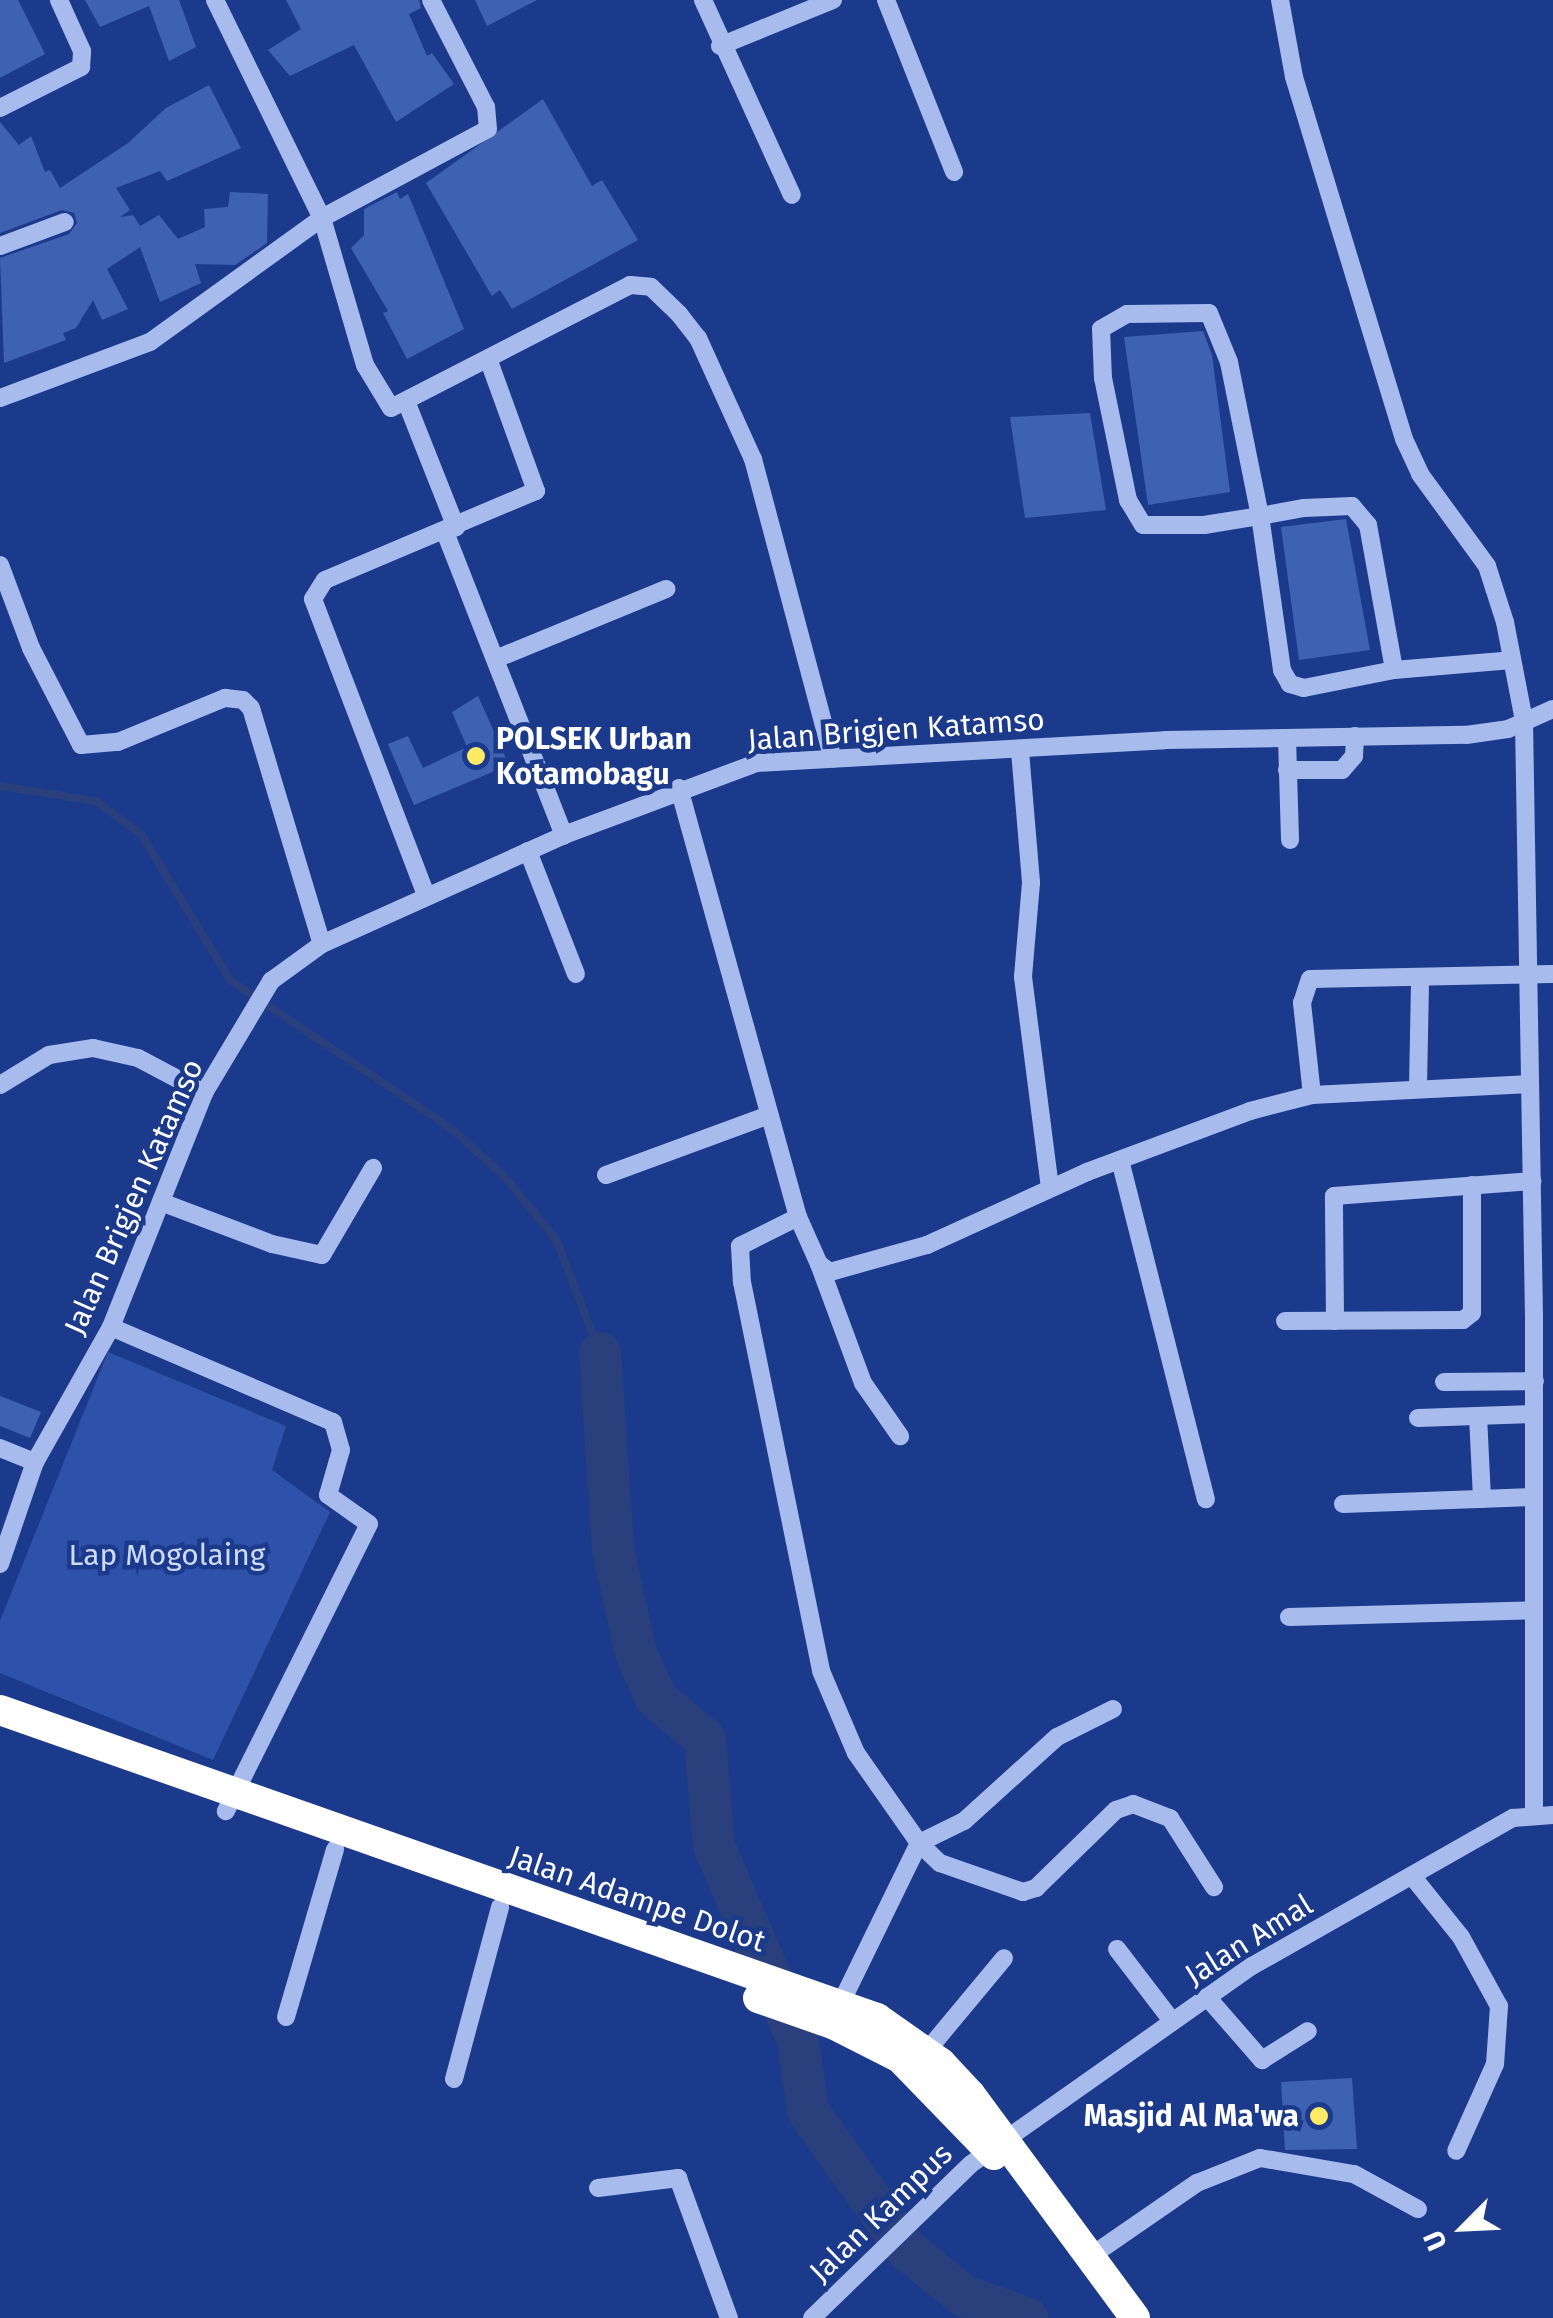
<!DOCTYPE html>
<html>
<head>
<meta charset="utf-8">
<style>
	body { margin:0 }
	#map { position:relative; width:1553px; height:2318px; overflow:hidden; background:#1b3a8c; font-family:"Fira Sans",sans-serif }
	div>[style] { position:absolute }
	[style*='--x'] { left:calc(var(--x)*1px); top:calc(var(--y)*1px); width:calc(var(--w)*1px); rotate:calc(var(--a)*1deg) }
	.green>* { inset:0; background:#2e52aa }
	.stream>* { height:8px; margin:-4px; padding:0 4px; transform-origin:4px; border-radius:4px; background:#29407d }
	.river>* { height:42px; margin:-21px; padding:0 21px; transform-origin:21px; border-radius:21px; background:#29407d }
	.building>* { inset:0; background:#3f61b2 }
	.minor>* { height:18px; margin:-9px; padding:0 9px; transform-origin:9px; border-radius:9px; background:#a7bbed }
	.highway>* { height:30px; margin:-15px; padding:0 15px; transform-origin:15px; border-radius:15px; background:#fff }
	.dots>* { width:28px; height:28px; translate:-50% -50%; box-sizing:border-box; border:5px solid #1b3a8c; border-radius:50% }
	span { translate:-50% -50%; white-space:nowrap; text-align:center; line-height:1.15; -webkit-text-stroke:9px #1b3a8c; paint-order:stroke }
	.street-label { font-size:30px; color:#fff }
	.poi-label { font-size:30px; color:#fff; font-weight:700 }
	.left { translate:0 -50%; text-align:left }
	.right { translate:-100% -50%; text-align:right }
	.park-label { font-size:30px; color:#cddaf9 }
	.north { position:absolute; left:1413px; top:2178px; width:100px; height:100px; -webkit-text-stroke:8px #1b3a8c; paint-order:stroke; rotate:246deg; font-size:28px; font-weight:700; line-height:40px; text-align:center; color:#fff }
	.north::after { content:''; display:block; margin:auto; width:35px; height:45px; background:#fff; clip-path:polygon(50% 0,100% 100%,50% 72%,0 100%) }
</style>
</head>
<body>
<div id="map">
	<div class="green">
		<div style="clip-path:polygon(108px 1352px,286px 1426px,272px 1470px,330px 1512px,213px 1760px,0 1673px,0 1621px)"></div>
	</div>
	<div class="stream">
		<div style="--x:0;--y:786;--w:97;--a:8.9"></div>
		<div style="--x:96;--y:801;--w:56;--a:36.3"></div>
		<div style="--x:141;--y:834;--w:171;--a:58.6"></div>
		<div style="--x:230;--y:980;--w:269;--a:33.9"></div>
		<div style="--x:453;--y:1130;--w:69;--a:42"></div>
		<div style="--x:504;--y:1176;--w:82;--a:50.5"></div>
		<div style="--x:556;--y:1239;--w:122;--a:68.9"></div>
	</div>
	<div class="river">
		<div style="--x:600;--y:1353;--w:196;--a:86.2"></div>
		<div style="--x:613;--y:1549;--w:107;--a:77.5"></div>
		<div style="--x:636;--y:1653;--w:49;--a:66"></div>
		<div style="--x:656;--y:1698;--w:64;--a:39.9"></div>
		<div style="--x:705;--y:1739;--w:107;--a:85.2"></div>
		<div style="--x:714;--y:1846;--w:211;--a:66.6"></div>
		<div style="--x:798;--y:2040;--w:72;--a:82"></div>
		<div style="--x:808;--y:2111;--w:169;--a:54.6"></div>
		<div style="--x:906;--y:2249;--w:75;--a:39"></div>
		<div style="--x:964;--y:2296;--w:67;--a:19.2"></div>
	</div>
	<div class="building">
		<div style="clip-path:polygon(0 0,18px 0,45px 54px,0 78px)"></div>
		<div style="clip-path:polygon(85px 0,179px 0,196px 47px,169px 61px,149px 6px,100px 27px)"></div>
		<div style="clip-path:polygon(286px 0,419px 0,421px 8px,409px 14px,427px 56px,432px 53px,454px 84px,396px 122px,354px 45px,290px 76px,268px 50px,301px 29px)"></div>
		<div style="clip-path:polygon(475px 0,537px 0,487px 26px)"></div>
		<div style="clip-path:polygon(209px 85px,241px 148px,167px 181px,160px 171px,116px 188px,130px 210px,120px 217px,133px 215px,140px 226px,159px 215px,178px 239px,205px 227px,204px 209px,228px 207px,230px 192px,268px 194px,267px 243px,235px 265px,195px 264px,201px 283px,160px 302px,140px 247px,107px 269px,128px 309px,102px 320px,93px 300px,76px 328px,63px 333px,66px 340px,4px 363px,0 258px,69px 234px,77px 223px,74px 213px,62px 210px,0 233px,0 122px,19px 145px,31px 136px,45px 172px,50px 170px,60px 188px,128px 143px,166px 108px)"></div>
		<div style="clip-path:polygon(543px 99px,592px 186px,602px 180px,638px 240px,512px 309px,500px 290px,492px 296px,426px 183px)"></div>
		<div style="clip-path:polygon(397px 192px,400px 199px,408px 194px,464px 329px,407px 359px,383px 313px,388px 311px,351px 248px,364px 235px,364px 209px)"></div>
		<div style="clip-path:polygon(1203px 331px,1212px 355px,1230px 492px,1148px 505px,1124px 337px)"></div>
		<div style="clip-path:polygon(1090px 413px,1106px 510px,1025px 518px,1010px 417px)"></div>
		<div style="clip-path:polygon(1346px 519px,1370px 650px,1299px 660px,1281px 527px)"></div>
		<div style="clip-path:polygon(478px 696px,509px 765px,414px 805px,388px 744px,408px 736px,423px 768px,467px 747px,452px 712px)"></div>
		<div style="clip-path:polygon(0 1396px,41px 1412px,30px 1438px,0 1426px)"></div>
		<div style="clip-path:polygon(1352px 2078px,1357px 2149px,1285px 2150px,1281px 2082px)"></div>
	</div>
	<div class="minor">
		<div style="--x:215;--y:0;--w:243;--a:63.9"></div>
		<div style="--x:322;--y:218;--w:153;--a:73.7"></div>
		<div style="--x:365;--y:365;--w:50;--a:58.8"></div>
		<div style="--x:391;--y:408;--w:269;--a:-27.2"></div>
		<div style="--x:630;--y:285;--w:21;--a:5"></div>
		<div style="--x:651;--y:287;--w:39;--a:44"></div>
		<div style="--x:679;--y:314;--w:31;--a:52"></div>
		<div style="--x:698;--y:338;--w:133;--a:65.6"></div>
		<div style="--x:753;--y:459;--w:310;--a:75.1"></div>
		<div style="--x:703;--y:0;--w:214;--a:65.5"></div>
		<div style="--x:886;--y:0;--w:185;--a:68.4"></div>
		<div style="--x:1280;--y:0;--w:78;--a:79.7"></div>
		<div style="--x:1294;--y:77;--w:378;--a:73.1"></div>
		<div style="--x:1404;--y:439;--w:38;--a:65"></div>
		<div style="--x:1420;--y:474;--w:114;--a:53.9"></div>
		<div style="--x:1487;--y:566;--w:59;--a:72.2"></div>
		<div style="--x:1505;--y:622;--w:101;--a:79.1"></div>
		<div style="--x:1524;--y:721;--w:594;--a:89.04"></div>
		<div style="--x:1534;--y:1315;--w:497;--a:90"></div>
		<div style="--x:720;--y:46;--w:122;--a:-22.2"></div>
		<div style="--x:0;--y:108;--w:91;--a:-26.8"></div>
		<div style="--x:81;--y:67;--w:16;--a:-86"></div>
		<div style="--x:82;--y:51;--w:56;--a:-114.3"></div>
		<div style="--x:0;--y:246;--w:69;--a:-20.3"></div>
		<div style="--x:0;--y:398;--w:160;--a:-20.5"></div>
		<div style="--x:150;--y:342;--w:212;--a:-35.8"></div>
		<div style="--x:322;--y:218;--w:188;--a:-28.2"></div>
		<div style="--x:488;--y:129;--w:22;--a:-95"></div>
		<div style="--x:486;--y:107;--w:120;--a:-117.2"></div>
		<div style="--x:406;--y:401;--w:136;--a:68.4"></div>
		<div style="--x:445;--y:532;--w:326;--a:68.6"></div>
		<div style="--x:0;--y:565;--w:89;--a:69.5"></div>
		<div style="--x:31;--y:648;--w:109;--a:62.7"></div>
		<div style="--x:81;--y:745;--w:37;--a:-5"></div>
		<div style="--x:118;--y:742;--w:116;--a:-22.4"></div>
		<div style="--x:225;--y:698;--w:18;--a:6"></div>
		<div style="--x:243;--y:700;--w:11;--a:45"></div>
		<div style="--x:251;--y:708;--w:246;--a:73.3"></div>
		<div style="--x:498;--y:658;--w:182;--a:-22.3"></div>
		<div style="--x:1394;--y:670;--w:92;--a:168.7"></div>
		<div style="--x:1304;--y:688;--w:15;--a:-164"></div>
		<div style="--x:1290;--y:684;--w:16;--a:-120"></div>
		<div style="--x:1282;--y:670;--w:156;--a:-98.1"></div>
		<div style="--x:1260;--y:516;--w:157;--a:-101.4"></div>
		<div style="--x:1229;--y:362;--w:53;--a:-112.2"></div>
		<div style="--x:1209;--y:313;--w:82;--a:179.3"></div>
		<div style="--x:1127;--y:314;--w:30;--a:150"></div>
		<div style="--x:1101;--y:329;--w:49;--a:87.7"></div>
		<div style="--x:1103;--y:378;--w:125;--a:78.4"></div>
		<div style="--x:1128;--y:500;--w:29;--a:59"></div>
		<div style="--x:1143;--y:525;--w:61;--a:0"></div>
		<div style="--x:1204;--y:525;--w:57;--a:-9.1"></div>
		<div style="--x:1260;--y:516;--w:45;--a:-10.3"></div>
		<div style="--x:1304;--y:508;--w:48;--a:-2.4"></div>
		<div style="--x:1352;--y:506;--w:25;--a:50"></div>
		<div style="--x:1368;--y:525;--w:147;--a:79.8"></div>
		<div style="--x:1394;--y:670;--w:118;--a:-4.8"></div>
		<div style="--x:1287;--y:738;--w:102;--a:88.3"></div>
		<div style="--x:1020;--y:751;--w:132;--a:85.2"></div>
		<div style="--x:1031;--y:883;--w:94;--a:94.9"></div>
		<div style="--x:1023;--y:977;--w:213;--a:82.7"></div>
		<div style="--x:1287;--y:770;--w:55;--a:0"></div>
		<div style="--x:1342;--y:770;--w:18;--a:-49"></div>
		<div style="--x:1354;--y:756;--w:20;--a:-87"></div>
		<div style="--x:679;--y:788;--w:445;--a:74.5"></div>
		<div style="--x:798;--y:1217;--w:51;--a:65.9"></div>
		<div style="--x:819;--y:1264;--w:14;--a:36"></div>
		<div style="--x:830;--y:1272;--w:101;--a:-15.6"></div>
		<div style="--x:927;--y:1245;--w:176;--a:-24.5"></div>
		<div style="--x:1087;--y:1172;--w:174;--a:-20.5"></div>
		<div style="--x:1250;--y:1111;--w:64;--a:-14.5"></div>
		<div style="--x:1312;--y:1095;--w:218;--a:-2.9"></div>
		<div style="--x:528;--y:851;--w:132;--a:68.7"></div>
		<div style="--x:426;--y:895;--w:317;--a:-110.9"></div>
		<div style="--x:313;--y:599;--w:22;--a:-58"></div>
		<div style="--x:325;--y:580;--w:229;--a:-22.9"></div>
		<div style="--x:536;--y:491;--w:138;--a:-109.9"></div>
		<div style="--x:0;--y:1085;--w:57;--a:-31.5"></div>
		<div style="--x:49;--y:1055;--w:45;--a:-9"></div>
		<div style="--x:93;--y:1048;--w:46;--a:12.5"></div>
		<div style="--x:138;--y:1058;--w:75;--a:27.9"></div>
		<div style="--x:1418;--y:1087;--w:109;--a:-88.9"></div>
		<div style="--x:1312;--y:1095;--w:93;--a:-96.2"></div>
		<div style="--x:1302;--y:1003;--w:25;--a:-72"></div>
		<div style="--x:1310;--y:979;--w:243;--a:-1.2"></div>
		<div style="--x:1120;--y:1160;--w:350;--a:75.8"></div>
		<div style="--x:606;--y:1175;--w:174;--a:-20.2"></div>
		<div style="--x:161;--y:1202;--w:119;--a:20.7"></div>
		<div style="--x:272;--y:1244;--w:51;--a:12.4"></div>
		<div style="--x:322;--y:1255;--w:101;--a:-59.6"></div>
		<div style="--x:798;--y:1217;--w:65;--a:153.4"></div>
		<div style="--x:740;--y:1246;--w:36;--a:87"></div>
		<div style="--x:742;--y:1282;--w:397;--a:78.5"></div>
		<div style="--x:821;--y:1671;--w:89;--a:66.9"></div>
		<div style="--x:856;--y:1753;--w:110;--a:55"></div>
		<div style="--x:919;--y:1843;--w:178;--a:116"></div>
		<div style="--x:819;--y:1264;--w:127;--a:69.7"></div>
		<div style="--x:863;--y:1383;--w:65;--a:55.1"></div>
		<div style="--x:1285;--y:1321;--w:178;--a:-0.3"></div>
		<div style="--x:1463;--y:1320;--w:11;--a:-38"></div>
		<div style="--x:1472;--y:1313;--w:128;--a:-90"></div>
		<div style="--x:1335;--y:1321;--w:125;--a:-90.5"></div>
		<div style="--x:1334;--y:1196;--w:199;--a:-4.3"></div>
		<div style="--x:111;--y:1327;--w:241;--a:23.2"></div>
		<div style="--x:333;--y:1422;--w:29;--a:74"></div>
		<div style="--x:341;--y:1450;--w:47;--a:106.1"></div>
		<div style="--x:328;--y:1495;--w:50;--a:35.3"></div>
		<div style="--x:369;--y:1524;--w:321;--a:116.5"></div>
		<div style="--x:1444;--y:1382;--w:91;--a:-0.6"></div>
		<div style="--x:1478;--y:1416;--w:83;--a:87.2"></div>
		<div style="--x:1418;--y:1418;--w:116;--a:-2"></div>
		<div style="--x:0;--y:1448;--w:38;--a:22"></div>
		<div style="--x:1343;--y:1504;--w:191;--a:-2.1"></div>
		<div style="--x:0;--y:1564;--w:108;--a:-71.1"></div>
		<div style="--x:35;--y:1462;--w:155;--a:-60.6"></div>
		<div style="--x:111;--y:1327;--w:252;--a:-68.3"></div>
		<div style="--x:204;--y:1093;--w:131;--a:-59.1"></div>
		<div style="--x:271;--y:981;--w:63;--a:-36"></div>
		<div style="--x:322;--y:944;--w:265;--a:-24.2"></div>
		<div style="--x:564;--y:835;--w:206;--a:-20.5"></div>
		<div style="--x:757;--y:763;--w:409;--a:-3.2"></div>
		<div style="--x:1165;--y:740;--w:301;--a:-1"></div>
		<div style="--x:1466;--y:735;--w:42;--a:-8.1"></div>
		<div style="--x:1508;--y:729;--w:49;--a:-24"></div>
		<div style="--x:1289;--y:1617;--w:245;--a:-1.6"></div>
		<div style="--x:1113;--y:1709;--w:63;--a:153.4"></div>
		<div style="--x:1057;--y:1737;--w:125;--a:137.9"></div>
		<div style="--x:964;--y:1821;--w:50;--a:153.9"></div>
		<div style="--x:919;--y:1843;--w:29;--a:44"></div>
		<div style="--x:940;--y:1863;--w:88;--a:19.3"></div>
		<div style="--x:1023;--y:1892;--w:14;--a:-17"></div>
		<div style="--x:1036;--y:1888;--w:112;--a:-44.3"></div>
		<div style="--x:1116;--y:1810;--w:18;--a:-19"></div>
		<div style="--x:1133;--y:1804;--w:40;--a:21"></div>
		<div style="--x:1170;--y:1818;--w:82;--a:57.5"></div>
		<div style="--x:1412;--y:1876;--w:78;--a:51.2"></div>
		<div style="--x:1461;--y:1937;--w:79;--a:61.2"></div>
		<div style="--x:1499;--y:2006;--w:58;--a:93.9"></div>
		<div style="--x:1495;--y:2064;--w:95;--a:114.1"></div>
		<div style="--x:1117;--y:1949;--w:91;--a:52.6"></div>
		<div style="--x:1207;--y:1997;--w:84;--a:48.9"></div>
		<div style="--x:1262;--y:2060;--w:54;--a:-32.2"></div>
		<div style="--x:286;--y:2017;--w:175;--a:-73.7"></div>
		<div style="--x:926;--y:2052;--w:122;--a:-50.3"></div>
		<div style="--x:454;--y:2079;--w:178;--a:-75"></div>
		<div style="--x:598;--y:2188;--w:81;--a:-7.1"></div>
		<div style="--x:678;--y:2178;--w:149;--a:70"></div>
		<div style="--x:1091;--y:2256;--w:129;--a:-34.6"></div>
		<div style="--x:1197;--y:2183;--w:68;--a:-21.6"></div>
		<div style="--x:1260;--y:2158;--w:95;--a:9.7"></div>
		<div style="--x:1354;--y:2174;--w:73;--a:28.7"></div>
		<div style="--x:812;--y:2318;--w:221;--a:-44.1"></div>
		<div style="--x:971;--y:2164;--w:344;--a:-35.2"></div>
		<div style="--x:1252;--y:1966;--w:300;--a:-29.6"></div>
		<div style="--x:1513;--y:1818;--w:40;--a:-4.3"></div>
	</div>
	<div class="highway">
		<div style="--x:0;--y:1710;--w:930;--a:19.35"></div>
		<div style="--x:877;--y:2018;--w:78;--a:35.1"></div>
		<div style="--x:941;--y:2063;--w:42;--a:46.9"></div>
		<div style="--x:970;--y:2094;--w:278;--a:53.6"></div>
		<div style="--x:758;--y:1998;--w:82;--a:19.3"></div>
		<div style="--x:835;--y:2025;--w:73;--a:26.9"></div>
		<div style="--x:900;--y:2058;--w:135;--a:45.9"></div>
	</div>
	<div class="dots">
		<div style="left:476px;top:756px;background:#feea64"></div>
		<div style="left:1319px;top:2116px;background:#feea64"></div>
	</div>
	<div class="street-label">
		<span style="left:896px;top:730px;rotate:-4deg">Jalan Brigjen Katamso</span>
		<span style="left:134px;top:1197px;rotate:-66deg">Jalan Brigjen Katamso</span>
		<span style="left:637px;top:1899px;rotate:19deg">Jalan Adampe Dolot</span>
		<span style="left:1249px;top:1940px;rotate:-32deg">Jalan Amal</span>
		<span style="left:881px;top:2213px;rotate:-44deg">Jalan Kampus</span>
	</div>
	<div class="poi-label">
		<span class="left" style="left:496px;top:756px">POLSEK Urban<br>Kotamobagu</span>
		<span class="right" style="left:1299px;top:2116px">Masjid Al Ma'wa</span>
	</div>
	<div class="park-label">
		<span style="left:167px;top:1555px">Lap Mogolaing</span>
	</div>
	<div class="north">U</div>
</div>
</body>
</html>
